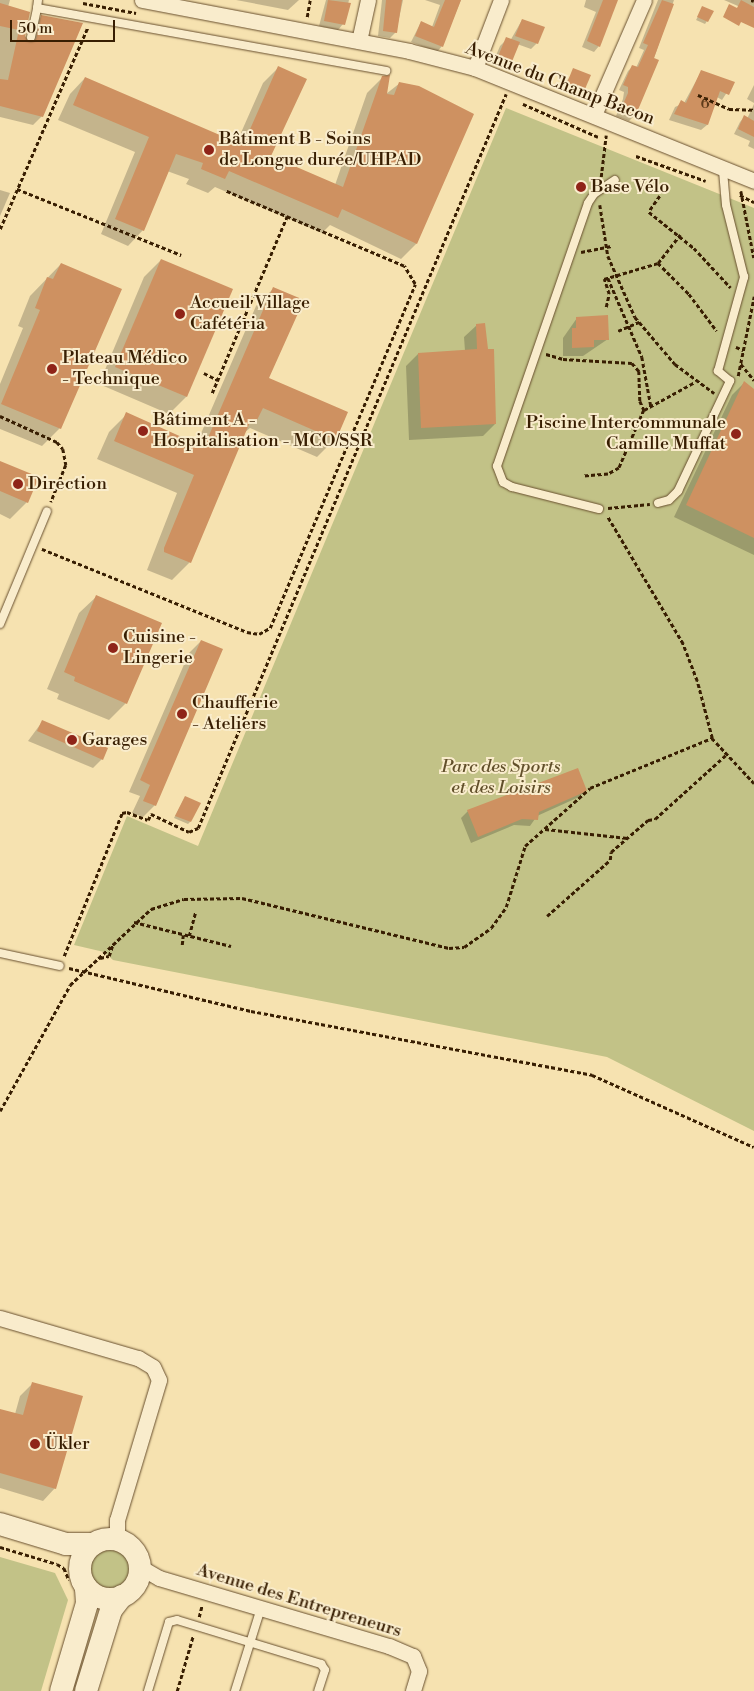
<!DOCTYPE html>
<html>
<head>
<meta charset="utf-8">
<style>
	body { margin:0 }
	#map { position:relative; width:754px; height:1691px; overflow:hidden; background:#f6e2b0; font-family:"Libre Bodoni",serif }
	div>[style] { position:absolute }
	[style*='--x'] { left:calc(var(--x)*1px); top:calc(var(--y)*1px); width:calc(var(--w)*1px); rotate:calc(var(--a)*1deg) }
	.green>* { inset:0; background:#c2c287 }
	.round { border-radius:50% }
	.shadow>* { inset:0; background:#0003 }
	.building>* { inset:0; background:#ce9161 }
	.path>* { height:2.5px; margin-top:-1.25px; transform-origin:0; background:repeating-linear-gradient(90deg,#381e02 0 4px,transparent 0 6.5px) }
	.roads { filter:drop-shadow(0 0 1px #684f2e) drop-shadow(0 0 1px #684f2e) }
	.service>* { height:8px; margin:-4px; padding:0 4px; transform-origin:4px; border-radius:4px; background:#f9eccc }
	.minor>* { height:15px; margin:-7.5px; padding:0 7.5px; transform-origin:7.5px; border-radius:7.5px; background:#f9eccc }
	.secondary>* { height:22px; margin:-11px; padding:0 11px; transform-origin:11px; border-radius:11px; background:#f9eccc }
	.secondary>.ring { margin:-11px; padding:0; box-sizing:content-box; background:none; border:22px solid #f9eccc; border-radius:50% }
	.dots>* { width:14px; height:14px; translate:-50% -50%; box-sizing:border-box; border:2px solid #f9eccc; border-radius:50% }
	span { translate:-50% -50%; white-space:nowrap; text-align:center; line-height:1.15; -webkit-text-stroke:4px #f9eccc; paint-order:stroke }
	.number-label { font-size:15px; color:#5e3b1a }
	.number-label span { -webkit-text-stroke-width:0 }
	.street-label { font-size:18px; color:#381e02 }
	.poi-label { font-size:18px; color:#381e02 }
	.left { translate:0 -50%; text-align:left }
	.right { translate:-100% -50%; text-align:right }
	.park-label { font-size:18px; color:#614f2a; font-style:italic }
	.scale { position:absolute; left:10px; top:20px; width:105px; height:22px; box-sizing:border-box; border:2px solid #381e02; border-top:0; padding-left:6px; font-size:15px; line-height:18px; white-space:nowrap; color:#381e02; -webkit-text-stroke:4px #f9eccc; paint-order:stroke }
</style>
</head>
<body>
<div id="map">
	<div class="green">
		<div style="clip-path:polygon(506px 108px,754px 208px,754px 1131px,607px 1057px,113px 960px,104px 952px,74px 945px,127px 816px,198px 846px)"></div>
		<div class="round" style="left:89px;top:1548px;width:42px;height:42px"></div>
		<div style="clip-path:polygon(0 1557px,55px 1573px,68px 1600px,41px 1691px,0 1691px)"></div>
	</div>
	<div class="shadow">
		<div style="clip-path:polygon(0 0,10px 0,8px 7px,29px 43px,33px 25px,42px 16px,42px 116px,33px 125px,0 117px)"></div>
		<div style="clip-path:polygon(236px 0,299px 0,288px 10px)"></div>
		<div style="clip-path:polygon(326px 0,349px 0,343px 24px,338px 30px,319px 26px)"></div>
		<div style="clip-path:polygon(382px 0,403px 0,396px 32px,390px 38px,378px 36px)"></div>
		<div style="clip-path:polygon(425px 0,461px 0,442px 46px,437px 52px,411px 42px,421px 22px,432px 27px,440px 5px)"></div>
		<div style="clip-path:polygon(586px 0,617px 0,599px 46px,594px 52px,582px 47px,596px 12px,584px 7px)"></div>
		<div style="clip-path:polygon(658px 0,674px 0,634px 116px,629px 121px,616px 116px,623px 99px,624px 92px,619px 90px,628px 71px,633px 66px,636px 68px,644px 50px,639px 48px)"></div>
		<div style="clip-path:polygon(724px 0,754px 0,754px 13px)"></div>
		<div style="clip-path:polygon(703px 7px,707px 21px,705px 24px,696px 20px)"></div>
		<div style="clip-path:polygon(522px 20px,537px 43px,531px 49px,517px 44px,504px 69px,492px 65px,500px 46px,506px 40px,510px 41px)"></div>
		<div style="clip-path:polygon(279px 67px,270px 156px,335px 185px,367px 93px,383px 77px,386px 94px,400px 83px,472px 114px,416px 244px,401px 259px,330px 225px,322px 233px,215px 187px,208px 193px,186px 184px,189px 179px,167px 171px,143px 230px,128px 246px,101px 234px,135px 152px,58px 120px,70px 94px,85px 78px,236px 144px,263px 83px)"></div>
		<div style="clip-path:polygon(574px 70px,589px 76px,578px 95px,562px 89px)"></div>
		<div style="clip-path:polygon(701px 72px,733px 83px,722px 100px,717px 97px,707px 125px,701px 130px,669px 120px,675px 107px,684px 103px)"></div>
		<div style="clip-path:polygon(754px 85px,754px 103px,747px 99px)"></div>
		<div style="clip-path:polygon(754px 104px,754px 149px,748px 146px,750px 141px,734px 134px,740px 122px,744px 117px,747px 119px)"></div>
		<div style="clip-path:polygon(0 190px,10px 193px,0 216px)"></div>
		<div style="clip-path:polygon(161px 260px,186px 397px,169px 414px,99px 384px,144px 277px)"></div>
		<div style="clip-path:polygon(61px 264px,60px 428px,42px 446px,0 429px,0 384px,23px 328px,18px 326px,30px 296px)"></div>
		<div style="clip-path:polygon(274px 288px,268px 379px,335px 439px,317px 457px,250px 428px,244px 433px,190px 562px,172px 580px,147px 570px,177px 493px,97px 459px,109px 432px,127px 414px,196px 445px,256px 306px)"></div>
		<div style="clip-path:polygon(577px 318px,608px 339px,583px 356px,563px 356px,563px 338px)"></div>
		<div style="clip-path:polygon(477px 325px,495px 424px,483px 436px,409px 440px,406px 366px,418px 354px,465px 351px,464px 337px)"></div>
		<div style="clip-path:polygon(744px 383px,754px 391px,754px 555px,674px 517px,732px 395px)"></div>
		<div style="clip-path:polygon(0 463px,27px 502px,10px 519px,0 514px)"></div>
		<div style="clip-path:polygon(97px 596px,126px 703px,109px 720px,57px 699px,59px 694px,47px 689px,79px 613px)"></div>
		<div style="clip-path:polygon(201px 641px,155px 805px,143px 817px,132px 813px,140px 796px,129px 792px,189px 653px)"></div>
		<div style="clip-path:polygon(42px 722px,102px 759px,93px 768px,28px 741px)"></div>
		<div style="clip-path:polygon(586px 790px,579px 797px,537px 816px,530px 826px,514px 825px,471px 843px,461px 818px,468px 811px)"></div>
		<div style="clip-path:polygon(185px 797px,190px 822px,188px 824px,174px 818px)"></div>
		<div style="clip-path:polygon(33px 1383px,55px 1488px,43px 1501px,0 1488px,0 1410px,15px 1414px,20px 1396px)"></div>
	</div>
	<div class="building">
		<div style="clip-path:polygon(328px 0,351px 3px,345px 25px,324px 21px)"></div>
		<div style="clip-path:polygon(386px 0,402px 0,397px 33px,383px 31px)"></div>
		<div style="clip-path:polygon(445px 0,461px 0,443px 47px,415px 36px,421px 21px,434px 27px)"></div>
		<div style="clip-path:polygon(603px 0,618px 0,600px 47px,587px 41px)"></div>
		<div style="clip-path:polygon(662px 0,674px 4px,654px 58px,659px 60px,635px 117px,620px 111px,628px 93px,628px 87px,623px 85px,632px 65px,638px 67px,648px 45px,643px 43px)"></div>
		<div style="clip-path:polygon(741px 0,754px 7px,754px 28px,741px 22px,739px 26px,723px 17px,729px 4px,737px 8px)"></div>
		<div style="clip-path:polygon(0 3px,30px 12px,25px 36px,29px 42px,36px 39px,41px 15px,83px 23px,43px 117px,0 106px,0 79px,8px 80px,19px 30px,0 26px)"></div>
		<div style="clip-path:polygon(702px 6px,714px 11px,708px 22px,697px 17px)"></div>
		<div style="clip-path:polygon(522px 19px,545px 27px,538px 44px,515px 36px)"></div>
		<div style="clip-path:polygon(506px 37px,520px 42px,511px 64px,497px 59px)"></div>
		<div style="clip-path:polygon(278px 66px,307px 79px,271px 156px,343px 187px,382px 76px,390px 75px,387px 94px,394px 95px,399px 82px,419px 86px,474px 114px,417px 244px,342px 209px,338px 218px,229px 171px,225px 179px,201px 169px,203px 163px,176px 154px,144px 231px,115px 219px,149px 137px,73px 105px,85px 77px,243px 145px)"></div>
		<div style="clip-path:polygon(573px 68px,591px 75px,585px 89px,567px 83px)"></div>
		<div style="clip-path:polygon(701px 70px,735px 82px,729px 95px,720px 91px,708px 125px,674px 114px,681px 100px,686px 103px)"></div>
		<div style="clip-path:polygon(744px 115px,754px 121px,754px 137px,738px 129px)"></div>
		<div style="clip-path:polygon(161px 259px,233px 289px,187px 397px,115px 367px)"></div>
		<div style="clip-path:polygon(61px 263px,122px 289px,61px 429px,1px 404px,40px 310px,35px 308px,47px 277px,53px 279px)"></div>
		<div style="clip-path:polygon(273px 287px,304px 300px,269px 378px,348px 412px,336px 440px,263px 408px,255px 424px,250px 422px,191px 563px,164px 552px,164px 548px,194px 475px,114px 441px,126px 412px,204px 447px)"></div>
		<div style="clip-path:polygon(608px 315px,609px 340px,594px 340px,594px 347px,572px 348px,572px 328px,576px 328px,576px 317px)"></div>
		<div style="clip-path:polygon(485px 323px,488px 349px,494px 349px,496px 424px,421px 428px,418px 353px,477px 349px,476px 324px)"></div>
		<div style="clip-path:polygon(744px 381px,754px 389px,754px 538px,686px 505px)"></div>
		<div style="clip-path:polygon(0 461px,39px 477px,28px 503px,0 491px)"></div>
		<div style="clip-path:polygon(96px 595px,162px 623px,127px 704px,74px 681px,75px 677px,64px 672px)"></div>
		<div style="clip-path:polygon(201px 640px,223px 649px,156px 806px,143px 801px,150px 785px,140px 780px)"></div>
		<div style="clip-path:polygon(42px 720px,108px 748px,103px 760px,37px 731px)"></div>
		<div style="clip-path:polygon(578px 768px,587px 791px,539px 812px,538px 820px,522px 819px,478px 837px,467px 810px)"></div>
		<div style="clip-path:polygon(185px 796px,201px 803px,191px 822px,175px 816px)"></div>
		<div style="clip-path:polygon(32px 1382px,83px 1396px,56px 1489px,0 1473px,0 1409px,23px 1415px)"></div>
	</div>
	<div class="path">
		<div style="--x:751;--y:0;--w:3;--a:18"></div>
		<div style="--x:83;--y:3;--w:54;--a:10.7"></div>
		<div style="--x:307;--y:17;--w:17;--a:-80"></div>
		<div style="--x:698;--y:95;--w:34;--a:24"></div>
		<div style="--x:729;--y:109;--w:25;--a:2"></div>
		<div style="--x:523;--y:104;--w:82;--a:23.7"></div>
		<div style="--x:636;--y:156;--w:74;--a:19.7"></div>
		<div style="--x:601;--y:177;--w:42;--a:-83.2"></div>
		<div style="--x:17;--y:189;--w:177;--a:21.9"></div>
		<div style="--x:741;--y:191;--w:68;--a:79"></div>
		<div style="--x:740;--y:195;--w:16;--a:27"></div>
		<div style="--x:660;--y:196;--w:19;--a:125"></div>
		<div style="--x:649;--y:212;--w:58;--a:38.7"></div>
		<div style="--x:694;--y:248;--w:54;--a:47.2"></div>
		<div style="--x:600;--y:205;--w:52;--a:81.1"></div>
		<div style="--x:608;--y:256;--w:67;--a:66.1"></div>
		<div style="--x:635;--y:317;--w:62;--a:49.6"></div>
		<div style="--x:675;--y:364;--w:49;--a:36.6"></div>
		<div style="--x:0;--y:229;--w:220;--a:-66.5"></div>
		<div style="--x:581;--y:252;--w:31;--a:-11"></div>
		<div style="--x:658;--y:263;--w:36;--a:-52"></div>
		<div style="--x:608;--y:278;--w:86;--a:66.7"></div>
		<div style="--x:642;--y:357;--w:50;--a:79.6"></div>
		<div style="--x:606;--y:307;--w:13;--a:-77"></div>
		<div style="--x:609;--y:294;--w:16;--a:-108"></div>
		<div style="--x:604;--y:279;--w:56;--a:-16.5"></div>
		<div style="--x:658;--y:263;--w:44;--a:45"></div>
		<div style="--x:689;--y:294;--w:46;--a:52.9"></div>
		<div style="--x:618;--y:331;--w:23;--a:-23"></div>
		<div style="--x:736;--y:347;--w:8;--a:23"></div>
		<div style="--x:546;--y:354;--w:18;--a:16"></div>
		<div style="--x:563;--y:359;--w:69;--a:3.3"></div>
		<div style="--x:632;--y:363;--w:11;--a:49"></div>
		<div style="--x:639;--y:371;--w:30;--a:88"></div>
		<div style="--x:640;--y:401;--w:10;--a:66"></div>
		<div style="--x:644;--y:410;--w:63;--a:113.3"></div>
		<div style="--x:619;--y:468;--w:13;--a:151"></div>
		<div style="--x:608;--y:474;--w:24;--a:175"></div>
		<div style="--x:741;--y:364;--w:21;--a:51"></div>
		<div style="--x:204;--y:373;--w:16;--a:27"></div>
		<div style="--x:738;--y:376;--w:81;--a:-78.6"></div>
		<div style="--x:212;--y:393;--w:192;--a:-67"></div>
		<div style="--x:644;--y:410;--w:58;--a:-28.8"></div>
		<div style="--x:0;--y:416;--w:63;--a:24.5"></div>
		<div style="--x:57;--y:442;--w:9;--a:49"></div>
		<div style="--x:63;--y:449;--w:16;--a:79"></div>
		<div style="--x:66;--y:465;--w:40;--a:112"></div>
		<div style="--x:608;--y:508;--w:42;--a:-5.4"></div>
		<div style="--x:42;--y:549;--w:221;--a:22"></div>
		<div style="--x:247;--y:632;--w:12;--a:9"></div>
		<div style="--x:259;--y:634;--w:13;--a:-29"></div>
		<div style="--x:270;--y:628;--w:373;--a:-67.1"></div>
		<div style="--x:415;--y:284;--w:21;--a:-121"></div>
		<div style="--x:404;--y:266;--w:193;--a:-157.2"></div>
		<div style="--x:712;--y:738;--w:62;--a:47"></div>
		<div style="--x:545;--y:829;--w:83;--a:6.2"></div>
		<div style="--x:547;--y:916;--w:84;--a:-41.6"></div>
		<div style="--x:610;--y:860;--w:8;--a:-83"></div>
		<div style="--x:611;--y:852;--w:49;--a:-40.9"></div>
		<div style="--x:648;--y:820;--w:7;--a:-8"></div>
		<div style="--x:655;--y:819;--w:97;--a:-42.1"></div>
		<div style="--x:134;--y:922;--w:100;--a:13.9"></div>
		<div style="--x:189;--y:936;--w:24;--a:-75"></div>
		<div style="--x:182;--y:945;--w:10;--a:-84"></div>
		<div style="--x:64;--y:956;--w:154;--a:-67.9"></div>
		<div style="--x:122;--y:813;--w:5;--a:-11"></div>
		<div style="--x:127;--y:812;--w:22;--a:21"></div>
		<div style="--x:148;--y:820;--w:7;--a:-63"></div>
		<div style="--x:151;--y:814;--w:42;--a:25.3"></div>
		<div style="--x:189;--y:832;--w:10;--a:-24"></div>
		<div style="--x:198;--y:828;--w:796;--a:-67.24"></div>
		<div style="--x:100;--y:958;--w:9;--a:-13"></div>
		<div style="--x:109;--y:956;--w:13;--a:-72"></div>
		<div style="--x:69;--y:968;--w:187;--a:13.3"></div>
		<div style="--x:251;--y:1011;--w:347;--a:10.6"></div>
		<div style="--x:592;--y:1075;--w:177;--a:24"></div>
		<div style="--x:0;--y:1111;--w:144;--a:-60.9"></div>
		<div style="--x:70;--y:985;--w:111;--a:-43.2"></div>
		<div style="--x:151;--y:909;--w:34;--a:-17"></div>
		<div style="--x:184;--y:899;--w:58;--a:-1"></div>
		<div style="--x:242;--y:898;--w:213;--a:13.6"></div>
		<div style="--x:449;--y:948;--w:15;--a:-4"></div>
		<div style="--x:464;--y:947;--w:33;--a:-35"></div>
		<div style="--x:491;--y:928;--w:26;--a:-54"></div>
		<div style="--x:506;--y:907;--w:64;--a:-72.7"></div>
		<div style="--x:525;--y:846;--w:87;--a:-41.7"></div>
		<div style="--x:590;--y:788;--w:132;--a:-22.3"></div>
		<div style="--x:712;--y:738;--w:59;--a:-104.7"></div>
		<div style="--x:697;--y:681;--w:40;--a:-111"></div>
		<div style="--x:683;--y:644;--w:149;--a:-120.7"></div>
		<div style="--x:0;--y:1547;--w:59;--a:16.6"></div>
		<div style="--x:57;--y:1564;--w:8;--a:30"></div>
		<div style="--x:64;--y:1568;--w:13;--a:67"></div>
		<div style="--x:199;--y:1617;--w:12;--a:-76"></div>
		<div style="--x:177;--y:1691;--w:57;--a:-73.8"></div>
	</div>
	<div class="roads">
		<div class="service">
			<div style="--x:38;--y:0;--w:8;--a:97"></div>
			<div style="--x:37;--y:8;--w:355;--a:10.2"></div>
			<div style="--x:31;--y:37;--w:30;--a:-78"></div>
			<div style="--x:658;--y:503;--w:11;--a:-15"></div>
			<div style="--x:669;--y:500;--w:13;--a:-45"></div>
			<div style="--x:678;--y:491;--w:122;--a:-64.7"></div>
			<div style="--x:730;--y:381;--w:16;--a:-140"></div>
			<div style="--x:718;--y:371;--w:98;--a:-74.5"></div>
			<div style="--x:744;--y:277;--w:74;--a:-104"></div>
			<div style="--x:726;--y:205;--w:36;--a:-95"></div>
			<div style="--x:599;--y:509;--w:90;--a:-165.8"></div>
			<div style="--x:512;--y:487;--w:10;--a:-151"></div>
			<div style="--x:503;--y:482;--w:17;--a:-111"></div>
			<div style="--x:497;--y:466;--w:278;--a:-70.9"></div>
			<div style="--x:588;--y:203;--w:11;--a:-56"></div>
			<div style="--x:594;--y:194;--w:25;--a:-34"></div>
			<div style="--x:0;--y:624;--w:122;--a:-67.4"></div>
			<div style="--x:0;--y:953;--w:61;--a:12.2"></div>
			<div style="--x:148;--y:1691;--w:72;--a:-73.1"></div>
			<div style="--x:169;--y:1622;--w:8;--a:-14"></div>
			<div style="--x:177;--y:1620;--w:151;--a:17"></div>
			<div style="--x:321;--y:1664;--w:7;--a:56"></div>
			<div style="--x:325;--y:1670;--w:22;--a:108"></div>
			<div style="--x:235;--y:1691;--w:87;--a:-72.6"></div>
		</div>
		<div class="minor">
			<div style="--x:142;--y:0;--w:272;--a:10.8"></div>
			<div style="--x:409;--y:51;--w:68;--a:14.4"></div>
			<div style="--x:475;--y:68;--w:301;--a:22"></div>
			<div style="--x:359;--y:41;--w:42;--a:-77.6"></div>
			<div style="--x:475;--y:68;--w:73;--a:-69.1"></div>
			<div style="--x:594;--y:115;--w:125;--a:-66.5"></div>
			<div style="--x:0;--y:1318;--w:144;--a:16.2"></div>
			<div style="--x:138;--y:1358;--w:17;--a:31"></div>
			<div style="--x:153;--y:1367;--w:14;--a:65"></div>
			<div style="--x:159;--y:1380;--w:146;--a:106.7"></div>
			<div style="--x:117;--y:1520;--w:19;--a:90"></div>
			<div style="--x:140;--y:1567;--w:22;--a:30"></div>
			<div style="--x:159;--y:1578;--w:240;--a:16.5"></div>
			<div style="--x:389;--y:1646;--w:26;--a:23"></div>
			<div style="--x:413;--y:1656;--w:16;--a:68"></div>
			<div style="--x:419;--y:1671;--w:21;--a:107"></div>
		</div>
		<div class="secondary">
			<div style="--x:0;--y:1524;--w:69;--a:16.9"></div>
			<div style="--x:66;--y:1544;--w:27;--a:0"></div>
			<div class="ring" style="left:80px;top:1539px;width:38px;height:38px"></div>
			<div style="--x:61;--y:1691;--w:92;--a:-73.5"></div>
			<div style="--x:87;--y:1603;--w:16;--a:-94"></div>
			<div style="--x:86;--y:1691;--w:85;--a:-72.8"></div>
			<div style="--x:111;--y:1610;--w:18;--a:-52"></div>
		</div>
	</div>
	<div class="dots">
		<div style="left:209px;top:150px;background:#8f2418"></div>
		<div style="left:581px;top:187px;background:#8f2418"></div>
		<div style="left:180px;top:314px;background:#8f2418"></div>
		<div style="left:52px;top:369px;background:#8f2418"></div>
		<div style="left:143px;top:431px;background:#8f2418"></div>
		<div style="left:736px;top:434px;background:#8f2418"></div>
		<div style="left:18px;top:484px;background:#8f2418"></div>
		<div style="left:113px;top:648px;background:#8f2418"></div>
		<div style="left:182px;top:714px;background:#8f2418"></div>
		<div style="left:72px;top:740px;background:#8f2418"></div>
		<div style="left:35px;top:1444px;background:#8f2418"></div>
	</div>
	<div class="number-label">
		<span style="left:705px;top:104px">6</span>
	</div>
	<div class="street-label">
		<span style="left:560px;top:84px;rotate:21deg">Avenue du Champ Bacon</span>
		<span style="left:299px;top:1601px;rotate:17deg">Avenue des Entrepreneurs</span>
	</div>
	<div class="poi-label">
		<span class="left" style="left:219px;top:150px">Bâtiment B - Soins<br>de Longue durée/UHPAD</span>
		<span class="left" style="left:591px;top:187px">Base Vélo</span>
		<span class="left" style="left:190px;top:314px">Accueil Village<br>Cafétéria</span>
		<span class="left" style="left:62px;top:369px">Plateau Médico<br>- Technique</span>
		<span class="left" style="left:153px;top:431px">Bâtiment A -<br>Hospitalisation - MCO/SSR</span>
		<span class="right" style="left:726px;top:434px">Piscine Intercommunale<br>Camille Muffat</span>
		<span class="left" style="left:28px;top:484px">Direction</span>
		<span class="left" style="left:123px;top:648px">Cuisine -<br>Lingerie</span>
		<span class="left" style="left:192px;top:714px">Chaufferie<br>- Ateliers</span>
		<span class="left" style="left:82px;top:740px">Garages</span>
		<span class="left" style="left:45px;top:1444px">Ükler</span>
	</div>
	<div class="park-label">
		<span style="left:501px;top:778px">Parc des Sports<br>et des Loisirs</span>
	</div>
	<div class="scale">50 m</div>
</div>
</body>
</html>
